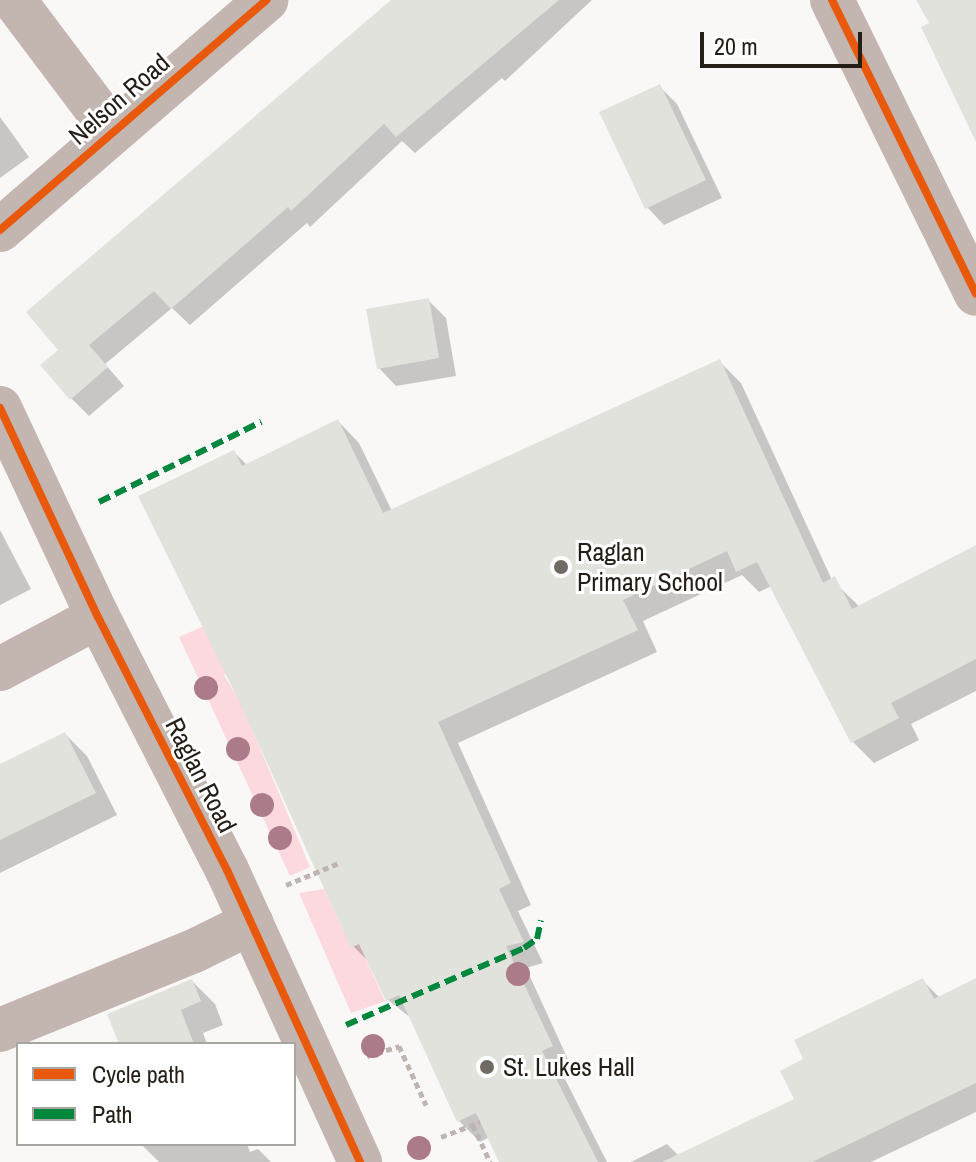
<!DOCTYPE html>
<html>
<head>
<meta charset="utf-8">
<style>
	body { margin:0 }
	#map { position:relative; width:976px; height:1162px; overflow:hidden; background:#faf8f6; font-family:"Archivo Narrow",sans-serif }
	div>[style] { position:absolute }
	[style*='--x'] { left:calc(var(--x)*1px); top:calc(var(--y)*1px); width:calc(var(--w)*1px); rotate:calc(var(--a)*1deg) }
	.green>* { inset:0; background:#fcd9de }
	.shadow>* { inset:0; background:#0003 }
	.building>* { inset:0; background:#e2e2dc }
	.path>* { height:5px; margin-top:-2.5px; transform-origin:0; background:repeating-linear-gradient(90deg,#beb5b0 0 6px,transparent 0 10px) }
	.minor>* { height:44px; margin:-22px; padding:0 22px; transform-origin:22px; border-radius:22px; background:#c3b5b0 }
	.quiet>* { height:6px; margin-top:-3px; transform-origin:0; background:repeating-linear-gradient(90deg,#00873e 0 12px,transparent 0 18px) }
	.cycleway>* { height:8px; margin:-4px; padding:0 4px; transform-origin:4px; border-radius:4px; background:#e8590c }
	.trees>* { width:24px; height:24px; margin:-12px; border-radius:50%; background:#ab7b89 }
	.dots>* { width:22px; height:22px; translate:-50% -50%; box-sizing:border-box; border:4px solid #fff; border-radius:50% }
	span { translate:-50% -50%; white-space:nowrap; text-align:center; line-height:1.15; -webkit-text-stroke:6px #fff; paint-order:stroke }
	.street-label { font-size:26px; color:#241e16 }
	.poi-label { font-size:26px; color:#241e16 }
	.left { translate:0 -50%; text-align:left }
	.legend { position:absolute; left:16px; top:1042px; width:280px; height:104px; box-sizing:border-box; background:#fff; border:2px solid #a7a5a2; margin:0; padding:10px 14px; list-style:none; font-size:24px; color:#241e16 }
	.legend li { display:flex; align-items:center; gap:16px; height:40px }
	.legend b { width:40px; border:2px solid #a7a5a2 }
	.scale { position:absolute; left:700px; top:32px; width:162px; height:36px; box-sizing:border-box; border:4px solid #241e16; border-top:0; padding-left:10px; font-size:24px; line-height:28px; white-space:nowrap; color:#241e16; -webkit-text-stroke:6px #fff; paint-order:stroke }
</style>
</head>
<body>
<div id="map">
	<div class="green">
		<div style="clip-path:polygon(206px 625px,231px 671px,224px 675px,241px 703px,310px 867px,290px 876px,179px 637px)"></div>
		<div style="clip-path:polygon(324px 889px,351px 947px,359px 944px,385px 1001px,351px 1013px,299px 893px)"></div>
	</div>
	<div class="shadow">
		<div style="clip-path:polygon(395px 0,592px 0,505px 81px,502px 78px,415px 153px,402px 141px,310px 227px,307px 223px,190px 325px,172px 308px,105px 364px,124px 386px,89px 416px,71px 398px,61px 351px)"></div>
		<div style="clip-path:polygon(659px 86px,677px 104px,722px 198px,664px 225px,647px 207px)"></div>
		<div style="clip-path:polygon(0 117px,29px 157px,0 178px)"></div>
		<div style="clip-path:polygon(429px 301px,446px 318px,456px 376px,396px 386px,379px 368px)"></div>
		<div style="clip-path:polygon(720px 362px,741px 383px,832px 580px,860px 607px,976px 547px,976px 691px,911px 724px,919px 740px,874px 763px,853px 742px,772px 586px,759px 592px,742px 575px,643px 621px,657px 652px,458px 743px,531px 905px,518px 911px,543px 963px,526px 968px,572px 1068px,562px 1073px,607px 1162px,501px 1162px,490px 1137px,480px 1142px,459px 1121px,412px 1019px,387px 999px,371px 964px,353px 946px,234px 452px,247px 465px,338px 421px,359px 443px,392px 511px)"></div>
		<div style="clip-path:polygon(0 530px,31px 589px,0 605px)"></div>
		<div style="clip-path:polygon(65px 734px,87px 756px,117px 815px,0 873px,0 767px)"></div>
		<div style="clip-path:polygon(192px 981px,215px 1004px,223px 1025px,203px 1033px,207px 1044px,121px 1044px)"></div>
		<div style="clip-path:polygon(923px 981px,940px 998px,976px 981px,976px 1112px,871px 1162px,631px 1162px,667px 1144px,679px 1156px,796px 1100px,806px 1060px)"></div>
		<div style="clip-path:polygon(141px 1144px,247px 1144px,250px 1152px,258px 1149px,271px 1162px,159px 1162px)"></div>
	</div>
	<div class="building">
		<div style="clip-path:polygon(391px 0,559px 0,396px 137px,384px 124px,291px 211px,288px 207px,171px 309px,154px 291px,89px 345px,108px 367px,70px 400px,40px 365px,58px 350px,26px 312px)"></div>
		<div style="clip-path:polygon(916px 0,976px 0,976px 142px,921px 27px,929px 23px)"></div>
		<div style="clip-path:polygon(660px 84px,706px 180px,645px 209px,599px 112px)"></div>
		<div style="clip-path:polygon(429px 298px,439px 358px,377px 369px,366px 309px)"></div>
		<div style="clip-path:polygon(720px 359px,823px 583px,835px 576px,852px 609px,976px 545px,976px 659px,891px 703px,899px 718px,851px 743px,757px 562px,736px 572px,727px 551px,623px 600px,638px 630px,438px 722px,511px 883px,499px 889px,524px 942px,506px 946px,553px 1046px,542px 1051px,598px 1162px,499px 1162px,476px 1113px,457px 1122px,399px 995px,386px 1001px,359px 944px,351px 948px,239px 701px,138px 496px,234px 450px,242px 466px,338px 419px,383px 513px)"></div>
		<div style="clip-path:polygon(65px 732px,96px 793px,0 840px,0 764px)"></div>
		<div style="clip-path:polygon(923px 978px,934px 999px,976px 978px,976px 1083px,812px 1162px,662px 1162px,794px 1099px,780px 1071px,803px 1059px,794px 1040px)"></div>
		<div style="clip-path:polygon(192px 979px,201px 1001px,181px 1010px,194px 1044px,119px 1044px,107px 1014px)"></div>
	</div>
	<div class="path">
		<div style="--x:286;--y:885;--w:60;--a:-22.7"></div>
		<div style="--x:367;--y:1056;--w:34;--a:-17"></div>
		<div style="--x:399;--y:1046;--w:65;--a:65.4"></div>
		<div style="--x:473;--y:1125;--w:41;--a:65.3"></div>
		<div style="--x:441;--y:1137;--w:42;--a:-21"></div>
	</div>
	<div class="minor">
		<div style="--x:14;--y:0;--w:163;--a:53"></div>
		<div style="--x:832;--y:0;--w:327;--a:63.9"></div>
		<div style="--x:0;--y:230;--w:352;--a:-40.8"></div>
		<div style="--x:0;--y:408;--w:231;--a:64.9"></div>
		<div style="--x:98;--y:617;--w:284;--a:63"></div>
		<div style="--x:227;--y:870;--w:321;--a:65.5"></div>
		<div style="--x:0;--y:669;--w:111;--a:-28"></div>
		<div style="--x:0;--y:1030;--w:209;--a:-22.2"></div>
		<div style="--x:194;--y:951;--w:64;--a:-26.2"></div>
	</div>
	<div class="quiet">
		<div style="--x:99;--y:502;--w:181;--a:-26.3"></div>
		<div style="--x:346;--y:1025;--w:194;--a:-23.4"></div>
		<div style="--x:524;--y:948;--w:16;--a:-35"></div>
		<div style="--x:537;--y:939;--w:19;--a:-78"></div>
	</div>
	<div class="cycleway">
		<div style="--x:832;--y:0;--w:327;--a:63.9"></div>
		<div style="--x:0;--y:230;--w:352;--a:-40.8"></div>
		<div style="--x:0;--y:408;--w:231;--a:64.9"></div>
		<div style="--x:98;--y:617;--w:284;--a:63"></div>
		<div style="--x:227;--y:870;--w:321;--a:65.5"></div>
	</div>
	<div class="trees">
		<div style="left:206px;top:688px"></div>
		<div style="left:238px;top:749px"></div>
		<div style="left:262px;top:805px"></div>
		<div style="left:280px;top:838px"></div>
		<div style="left:518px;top:974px"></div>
		<div style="left:373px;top:1046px"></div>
		<div style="left:419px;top:1148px"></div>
	</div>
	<div class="dots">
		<div style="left:561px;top:567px;background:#6f6a64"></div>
		<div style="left:487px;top:1067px;background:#6f6a64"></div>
	</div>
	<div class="street-label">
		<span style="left:119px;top:99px;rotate:-41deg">Nelson Road</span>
		<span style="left:201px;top:775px;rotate:63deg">Raglan Road</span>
	</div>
	<div class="poi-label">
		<span class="left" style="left:577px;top:567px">Raglan<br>Primary School</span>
		<span class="left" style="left:503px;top:1067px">St. Lukes Hall</span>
	</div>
	<ul class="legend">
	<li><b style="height:10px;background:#e8590c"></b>Cycle path</li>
	<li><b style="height:10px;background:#00873e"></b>Path</li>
	</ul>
	<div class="scale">20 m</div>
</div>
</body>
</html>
